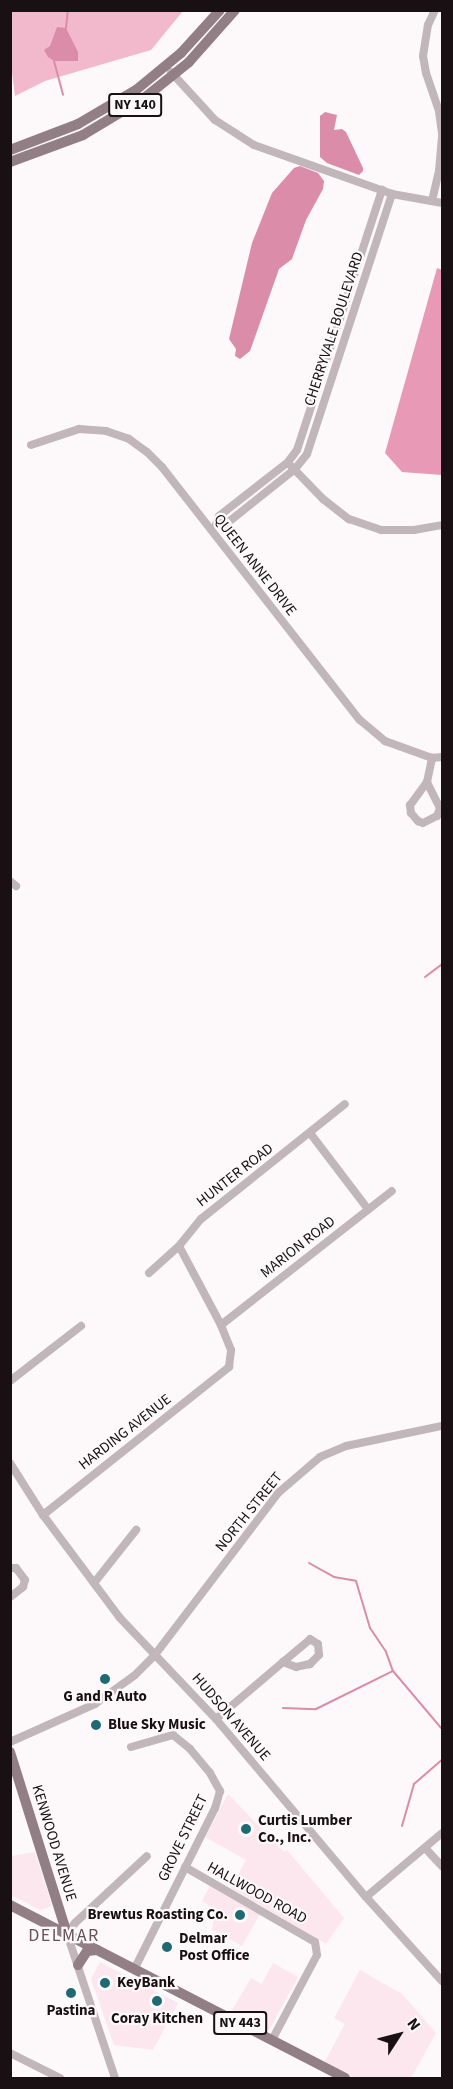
<!DOCTYPE html>
<html>
<head>
<meta charset="utf-8">
<style>
	body { margin:0 }
	#map { position:relative; width:453px; height:2089px; overflow:hidden; background:#fdf8f9; font-family:"Source Sans 3",sans-serif }
	div>[style] { position:absolute }
	[style*='--x'] { left:calc(var(--x)*1px); top:calc(var(--y)*1px); width:calc(var(--w)*1px); rotate:calc(var(--a)*1deg) }
	.built>* { inset:0; background:#fbe7ed }
	.green>* { inset:0; background:#f2b9cd }
	.forest>* { inset:0; background:#e899b6 }
	.water>* { inset:0; background:#da8ca9 }
	.stream>* { height:2px; margin:-1px; padding:0 1px; transform-origin:1px; border-radius:1px; background:#da8ca9 }
	.minor>* { height:8px; margin:-4px; padding:0 4px; transform-origin:4px; border-radius:4px; background:#c1b6ba }
	.major>* { height:10px; margin:-5px; padding:0 5px; transform-origin:5px; border-radius:5px; background:#917f85 }
	.dots>* { width:16px; height:16px; translate:-50% -50%; box-sizing:border-box; border:3px solid #fdf8f9; border-radius:50% }
	span { translate:-50% -50%; white-space:nowrap; text-align:center; line-height:1.15; -webkit-text-stroke:4.5px #fdf8f9; paint-order:stroke }
	.shield-label span { padding:2px 4px; background:#fdf8f9; border:2px solid; border-radius:4px; -webkit-text-stroke-width:0 }
	.shield-label { font-size:14px; color:#181013; font-weight:700 }
	.street-label { font-size:15px; color:#181013 }
	.poi-label { font-size:15px; color:#181013; font-weight:700 }
	.left { translate:0 -50%; text-align:left }
	.right { translate:-100% -50%; text-align:right }
	.quarter-label { font-size:18px; color:#655157; letter-spacing:1.5px }
	.frame { position:absolute; inset:0; border:12px solid #181013; pointer-events:none }
	.north { position:absolute; left:369px; top:2005px; width:60px; height:60px; -webkit-text-stroke:4px #fdf8f9; paint-order:stroke; rotate:54deg; font-size:16px; font-weight:700; line-height:24px; text-align:center; color:#181013 }
	.north::after { content:''; display:block; margin:auto; width:21px; height:27px; background:#181013; clip-path:polygon(50% 0,100% 100%,50% 72%,0 100%) }
</style>
</head>
<body>
<div id="map">
	<div class="built">
		<div style="clip-path:polygon(228px 1794px,284px 1852px,287px 1850px,344px 1918px,326px 1944px,231px 1888px,246px 1860px,205px 1837px)"></div>
		<div style="clip-path:polygon(35px 1852px,52px 1906px,40px 1910px,11px 1895px,11px 1856px)"></div>
		<div style="clip-path:polygon(210px 1886px,260px 1914px,242px 1946px,212px 1930px,215px 1909px,202px 1901px)"></div>
		<div style="clip-path:polygon(100px 1962px,178px 2003px,153px 2050px,114px 2045px,91px 1979px)"></div>
		<div style="clip-path:polygon(273px 1963px,298px 1977px,269px 2030px,232px 2010px,251px 1978px,262px 1984px)"></div>
		<div style="clip-path:polygon(360px 1970px,402px 1994px,436px 2033px,411px 2078px,355px 2078px,324px 2063px,345px 2024px,334px 2018px)"></div>
	</div>
	<div class="green">
		<div style="clip-path:polygon(10px 11px,183px 11px,151px 50px,45px 81px,15px 96px,10px 56px)"></div>
	</div>
	<div class="forest">
		<div style="clip-path:polygon(437px 268px,442px 270px,442px 475px,402px 472px,385px 453px)"></div>
	</div>
	<div class="water">
		<div style="clip-path:polygon(57px 27px,66px 28px,78px 52px,78px 61px,54px 61px,48px 57px,44px 50px,50px 46px)"></div>
		<div style="clip-path:polygon(325px 112px,337px 115px,334px 130px,342px 129px,346px 132px,363px 168px,363px 171px,359px 175px,327px 163px,320px 157px,320px 116px)"></div>
		<div style="clip-path:polygon(300px 166px,318px 173px,324px 181px,323px 189px,306px 220px,292px 259px,279px 269px,250px 351px,240px 359px,235px 356px,236px 349px,229px 339px,252px 243px,272px 193px,294px 168px)"></div>
	</div>
	<div class="stream">
		<div style="--x:66;--y:28;--w:18;--a:-84"></div>
		<div style="--x:54;--y:61;--w:35;--a:75"></div>
		<div style="--x:425;--y:977;--w:21;--a:-37"></div>
		<div style="--x:309;--y:1563;--w:29;--a:29"></div>
		<div style="--x:334;--y:1577;--w:22;--a:10"></div>
		<div style="--x:356;--y:1581;--w:49;--a:73.4"></div>
		<div style="--x:370;--y:1628;--w:29;--a:56"></div>
		<div style="--x:386;--y:1652;--w:20;--a:70"></div>
		<div style="--x:283;--y:1708;--w:33;--a:2"></div>
		<div style="--x:316;--y:1709;--w:86;--a:-26.3"></div>
		<div style="--x:393;--y:1671;--w:76;--a:49.8"></div>
		<div style="--x:402;--y:1826;--w:44;--a:-74.1"></div>
		<div style="--x:414;--y:1784;--w:37;--a:-41"></div>
	</div>
	<div class="minor">
		<div style="--x:171;--y:72;--w:65;--a:47.5"></div>
		<div style="--x:215;--y:120;--w:46;--a:32.7"></div>
		<div style="--x:254;--y:145;--w:146;--a:19.5"></div>
		<div style="--x:392;--y:194;--w:51;--a:10.2"></div>
		<div style="--x:432;--y:201;--w:31;--a:-77"></div>
		<div style="--x:439;--y:171;--w:38;--a:-85"></div>
		<div style="--x:442;--y:133;--w:22;--a:-98"></div>
		<div style="--x:439;--y:111;--w:40;--a:-108.9"></div>
		<div style="--x:426;--y:73;--w:17;--a:-100"></div>
		<div style="--x:423;--y:56;--w:31;--a:-81"></div>
		<div style="--x:428;--y:25;--w:17;--a:-65"></div>
		<div style="--x:31;--y:445;--w:51;--a:-18.4"></div>
		<div style="--x:79;--y:429;--w:27;--a:4"></div>
		<div style="--x:106;--y:431;--w:24;--a:19"></div>
		<div style="--x:129;--y:439;--w:22;--a:36"></div>
		<div style="--x:147;--y:452;--w:21;--a:45"></div>
		<div style="--x:162;--y:467;--w:321;--a:52"></div>
		<div style="--x:360;--y:720;--w:33;--a:40"></div>
		<div style="--x:385;--y:741;--w:50;--a:19.9"></div>
		<div style="--x:432;--y:758;--w:10;--a:-6"></div>
		<div style="--x:291;--y:466;--w:46;--a:45.9"></div>
		<div style="--x:323;--y:499;--w:33;--a:38"></div>
		<div style="--x:349;--y:519;--w:34;--a:19"></div>
		<div style="--x:381;--y:530;--w:33;--a:0"></div>
		<div style="--x:414;--y:530;--w:28;--a:-10"></div>
		<div style="--x:216;--y:525;--w:10;--a:-6"></div>
		<div style="--x:226;--y:524;--w:88;--a:-38.6"></div>
		<div style="--x:295;--y:469;--w:19;--a:-51"></div>
		<div style="--x:307;--y:454;--w:274;--a:-71.9"></div>
		<div style="--x:216;--y:525;--w:9;--a:-72"></div>
		<div style="--x:219;--y:516;--w:88;--a:-38"></div>
		<div style="--x:288;--y:462;--w:15;--a:-53"></div>
		<div style="--x:297;--y:450;--w:274;--a:-71.9"></div>
		<div style="--x:427;--y:782;--w:29;--a:126"></div>
		<div style="--x:410;--y:805;--w:8;--a:83"></div>
		<div style="--x:411;--y:813;--w:11;--a:49"></div>
		<div style="--x:418;--y:821;--w:5;--a:22"></div>
		<div style="--x:423;--y:823;--w:16;--a:-27"></div>
		<div style="--x:437;--y:816;--w:9;--a:-69"></div>
		<div style="--x:440;--y:808;--w:29;--a:-117"></div>
		<div style="--x:427;--y:782;--w:25;--a:-78"></div>
		<div style="--x:10;--y:881;--w:8;--a:40"></div>
		<div style="--x:310;--y:1133;--w:96;--a:52.7"></div>
		<div style="--x:149;--y:1273;--w:40;--a:-42"></div>
		<div style="--x:179;--y:1246;--w:35;--a:-51"></div>
		<div style="--x:201;--y:1219;--w:184;--a:-38.6"></div>
		<div style="--x:221;--y:1325;--w:217;--a:-38.1"></div>
		<div style="--x:10;--y:1381;--w:90;--a:-37.8"></div>
		<div style="--x:10;--y:1463;--w:62;--a:57.6"></div>
		<div style="--x:43;--y:1515;--w:129;--a:53.2"></div>
		<div style="--x:120;--y:1618;--w:139;--a:46.5"></div>
		<div style="--x:216;--y:1719;--w:233;--a:49.9"></div>
		<div style="--x:366;--y:1897;--w:113;--a:47.9"></div>
		<div style="--x:43;--y:1515;--w:238;--a:-38.5"></div>
		<div style="--x:229;--y:1367;--w:17;--a:-83"></div>
		<div style="--x:231;--y:1350;--w:27;--a:-112"></div>
		<div style="--x:221;--y:1325;--w:89;--a:-118"></div>
		<div style="--x:10;--y:1568;--w:6;--a:0"></div>
		<div style="--x:16;--y:1568;--w:15;--a:53"></div>
		<div style="--x:25;--y:1580;--w:7;--a:106"></div>
		<div style="--x:23;--y:1587;--w:16;--a:142"></div>
		<div style="--x:94;--y:1583;--w:68;--a:-51.6"></div>
		<div style="--x:310;--y:1639;--w:9;--a:32"></div>
		<div style="--x:318;--y:1644;--w:11;--a:85"></div>
		<div style="--x:319;--y:1655;--w:13;--a:135"></div>
		<div style="--x:310;--y:1664;--w:14;--a:168"></div>
		<div style="--x:296;--y:1667;--w:14;--a:-159"></div>
		<div style="--x:283;--y:1662;--w:35;--a:-40"></div>
		<div style="--x:216;--y:1719;--w:88;--a:-40.4"></div>
		<div style="--x:10;--y:1742;--w:93;--a:-24.1"></div>
		<div style="--x:95;--y:1704;--w:49;--a:-35.9"></div>
		<div style="--x:135;--y:1675;--w:27;--a:-45"></div>
		<div style="--x:154;--y:1656;--w:205;--a:-52.7"></div>
		<div style="--x:278;--y:1493;--w:55;--a:-40.6"></div>
		<div style="--x:320;--y:1457;--w:28;--a:-23"></div>
		<div style="--x:346;--y:1446;--w:98;--a:-11.8"></div>
		<div style="--x:131;--y:1747;--w:44;--a:-15.9"></div>
		<div style="--x:173;--y:1735;--w:22;--a:39"></div>
		<div style="--x:190;--y:1749;--w:31;--a:50"></div>
		<div style="--x:210;--y:1773;--w:21;--a:61"></div>
		<div style="--x:220;--y:1791;--w:18;--a:106"></div>
		<div style="--x:215;--y:1808;--w:181;--a:116.6"></div>
		<div style="--x:425;--y:1848;--w:25;--a:47"></div>
		<div style="--x:185;--y:1867;--w:150;--a:30"></div>
		<div style="--x:315;--y:1942;--w:13;--a:81"></div>
		<div style="--x:317;--y:1955;--w:96;--a:117.9"></div>
		<div style="--x:366;--y:1897;--w:99;--a:-40.1"></div>
		<div style="--x:10;--y:2053;--w:56;--a:26.6"></div>
		<div style="--x:115;--y:2078;--w:152;--a:-108.4"></div>
		<div style="--x:67;--y:1934;--w:14;--a:-54"></div>
		<div style="--x:75;--y:1923;--w:98;--a:-42.9"></div>
	</div>
	<div class="major">
		<div style="--x:10;--y:150;--w:73;--a:-20.9"></div>
		<div style="--x:78;--y:124;--w:67;--a:-30.4"></div>
		<div style="--x:136;--y:90;--w:58;--a:-39.4"></div>
		<div style="--x:181;--y:53;--w:58;--a:-47.8"></div>
		<div style="--x:10;--y:162;--w:78;--a:-20.3"></div>
		<div style="--x:83;--y:135;--w:70;--a:-31"></div>
		<div style="--x:143;--y:99;--w:59;--a:-38.8"></div>
		<div style="--x:189;--y:62;--w:69;--a:-48.5"></div>
		<div style="--x:10;--y:1752;--w:191;--a:72.6"></div>
		<div style="--x:10;--y:1905;--w:377;--a:27.3"></div>
		<div style="--x:78;--y:1965;--w:17;--a:-57"></div>
		<div style="--x:87;--y:1951;--w:10;--a:-6"></div>
	</div>
	<div class="dots">
		<div style="left:105px;top:1679px;background:#1e6972"></div>
		<div style="left:96px;top:1725px;background:#1e6972"></div>
		<div style="left:246px;top:1829px;background:#1e6972"></div>
		<div style="left:240px;top:1915px;background:#1e6972"></div>
		<div style="left:167px;top:1947px;background:#1e6972"></div>
		<div style="left:105px;top:1983px;background:#1e6972"></div>
		<div style="left:71px;top:1993px;background:#1e6972"></div>
		<div style="left:157px;top:2001px;background:#1e6972"></div>
	</div>
	<div class="shield-label">
		<span style="left:135px;top:105px">NY 140</span>
		<span style="left:240px;top:2023px">NY 443</span>
	</div>
	<div class="street-label">
		<span style="left:334px;top:329px;rotate:-72deg">CHERRYVALE BOULEVARD</span>
		<span style="left:255px;top:565px;rotate:52deg">QUEEN ANNE DRIVE</span>
		<span style="left:235px;top:1175px;rotate:-38deg">HUNTER ROAD</span>
		<span style="left:298px;top:1247px;rotate:-38deg">MARION ROAD</span>
		<span style="left:125px;top:1432px;rotate:-38deg">HARDING AVENUE</span>
		<span style="left:249px;top:1512px;rotate:-51deg">NORTH STREET</span>
		<span style="left:231px;top:1717px;rotate:49deg">HUDSON AVENUE</span>
		<span style="left:183px;top:1838px;rotate:-64deg">GROVE STREET</span>
		<span style="left:54px;top:1843px;rotate:73deg">KENWOOD AVENUE</span>
		<span style="left:257px;top:1893px;rotate:29deg">HALLWOOD ROAD</span>
	</div>
	<div class="poi-label">
		<span style="left:105px;top:1697px">G and R Auto</span>
		<span class="left" style="left:108px;top:1725px">Blue Sky Music</span>
		<span class="left" style="left:258px;top:1829px">Curtis Lumber<br>Co., Inc.</span>
		<span class="right" style="left:228px;top:1915px">Brewtus Roasting Co.</span>
		<span class="left" style="left:179px;top:1947px">Delmar<br>Post Office</span>
		<span class="left" style="left:117px;top:1983px">KeyBank</span>
		<span style="left:71px;top:2011px">Pastina</span>
		<span style="left:157px;top:2019px">Coray Kitchen</span>
	</div>
	<div class="quarter-label">
		<span style="left:64px;top:1936px">DELMAR</span>
	</div>
	<div class="frame"></div>
	<div class="north">N</div>
</div>
</body>
</html>
